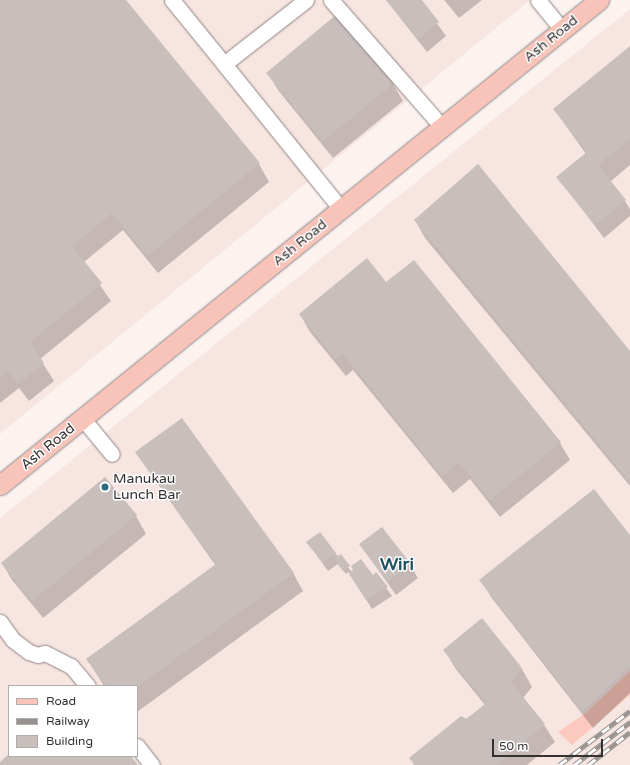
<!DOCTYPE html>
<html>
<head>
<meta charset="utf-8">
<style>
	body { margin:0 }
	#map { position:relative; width:630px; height:765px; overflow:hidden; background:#fcf3f1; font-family:"Varela Round",sans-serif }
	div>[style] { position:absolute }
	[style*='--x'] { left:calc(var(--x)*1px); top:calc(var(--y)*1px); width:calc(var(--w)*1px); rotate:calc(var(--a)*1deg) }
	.built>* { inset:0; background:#f7e5e1 }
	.green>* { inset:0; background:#fdc8bd }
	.shadow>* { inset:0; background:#0003 }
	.building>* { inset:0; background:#c8bfbd }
	.roads { filter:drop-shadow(0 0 1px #8e8684) drop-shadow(0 0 1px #8e8684) }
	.minor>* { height:15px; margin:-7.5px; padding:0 7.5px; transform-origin:7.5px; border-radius:7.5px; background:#fff }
	.major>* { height:19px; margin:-9.5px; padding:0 9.5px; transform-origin:9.5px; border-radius:9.5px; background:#f8c4ba }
	.rail>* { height:4.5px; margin-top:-2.25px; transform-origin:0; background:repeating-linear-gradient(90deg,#fff 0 9px,#97918f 0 18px); box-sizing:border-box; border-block:1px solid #97918f }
	.dots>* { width:11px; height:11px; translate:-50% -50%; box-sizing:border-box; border:2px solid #fff; border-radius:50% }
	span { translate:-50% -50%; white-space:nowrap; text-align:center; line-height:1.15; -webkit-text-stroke:3px #fff; paint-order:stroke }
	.street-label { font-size:14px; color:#343130 }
	.poi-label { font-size:14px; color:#343130 }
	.left { translate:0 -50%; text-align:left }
	.district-label { font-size:18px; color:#1f5262; font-weight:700 }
	.legend { position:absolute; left:8px; top:685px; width:130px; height:72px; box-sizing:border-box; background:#fff; border:1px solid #aeadac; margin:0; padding:5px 7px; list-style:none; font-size:12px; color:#343130 }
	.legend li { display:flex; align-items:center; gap:8px; height:20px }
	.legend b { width:20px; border:1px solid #aeadac }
	.scale { position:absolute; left:492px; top:739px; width:111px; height:18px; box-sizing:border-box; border:2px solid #343130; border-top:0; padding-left:5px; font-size:12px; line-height:14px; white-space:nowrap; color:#343130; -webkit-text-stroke:3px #fff; paint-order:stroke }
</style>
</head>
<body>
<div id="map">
	<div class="built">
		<div style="clip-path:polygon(0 0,530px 0,0 434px)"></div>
		<div style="clip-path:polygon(evenodd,630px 9px,630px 671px,587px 712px,558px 732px,572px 745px,630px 695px,630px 765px,0 765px,0 518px,630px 9px,9px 686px,137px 686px,137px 756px,9px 756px,9px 686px)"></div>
	</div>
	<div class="green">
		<div style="clip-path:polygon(630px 671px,630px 695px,572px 745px,558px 732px,587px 712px)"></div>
	</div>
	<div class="shadow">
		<div style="clip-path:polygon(0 0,125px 0,259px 164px,269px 182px,158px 273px,123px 230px,84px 262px,111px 301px,40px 359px,54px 381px,29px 401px,19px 388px,0 403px)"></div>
		<div style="clip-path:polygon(386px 0,420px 0,446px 36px,427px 52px)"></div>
		<div style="clip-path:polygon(444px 0,482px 0,459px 18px)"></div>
		<div style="clip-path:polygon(630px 48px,630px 165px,610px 182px,625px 201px,630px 209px,630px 216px,604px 238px,558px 177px,586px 154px,554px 109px)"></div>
		<div style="clip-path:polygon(268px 73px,393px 84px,403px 101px,333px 158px,278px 90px)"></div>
		<div style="clip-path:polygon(415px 220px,630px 353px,630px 486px,425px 238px)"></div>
		<div style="clip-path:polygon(414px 261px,560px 443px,570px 460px,500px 517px,470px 479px,453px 493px,353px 370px,346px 376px,310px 332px,300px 314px,386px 284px)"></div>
		<div style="clip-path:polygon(136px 453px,293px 573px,303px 591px,137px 712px,137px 686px,104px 686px,87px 659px,216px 566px)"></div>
		<div style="clip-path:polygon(105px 478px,136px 516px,146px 534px,43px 618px,12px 580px,2px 563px)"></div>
		<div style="clip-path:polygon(630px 537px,630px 693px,593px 728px,491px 597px,481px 580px)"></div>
		<div style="clip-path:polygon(308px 543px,335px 553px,352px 572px,373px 576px,376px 574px,392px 596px,372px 609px,349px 572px,346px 574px,338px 564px,328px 571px)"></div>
		<div style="clip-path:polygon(361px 545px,410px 565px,418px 578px,396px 595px)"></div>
		<div style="clip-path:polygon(482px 620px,522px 669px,532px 687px,523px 698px,544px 725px,555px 742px,527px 765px,414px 765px,411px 759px,485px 705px,455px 668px,445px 650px)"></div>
	</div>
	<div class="building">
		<div style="clip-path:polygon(0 0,126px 0,260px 163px,147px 256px,112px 213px,72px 246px,102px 283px,30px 342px,44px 363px,18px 384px,8px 371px,0 377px)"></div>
		<div style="clip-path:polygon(386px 0,422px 0,439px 22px,419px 39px)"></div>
		<div style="clip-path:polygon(337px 14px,394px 83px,323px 141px,266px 73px)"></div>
		<div style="clip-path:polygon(630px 46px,630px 139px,598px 165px,626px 200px,595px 225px,556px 177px,587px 152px,553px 109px)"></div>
		<div style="clip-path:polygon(478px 164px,630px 351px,630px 482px,414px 220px)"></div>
		<div style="clip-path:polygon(367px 258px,386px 282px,414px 260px,561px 442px,490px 500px,459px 462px,442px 476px,342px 353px,335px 359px,299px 314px)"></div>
		<div style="clip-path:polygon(182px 418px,294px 573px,137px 687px,106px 686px,86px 659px,216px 564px,135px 452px)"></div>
		<div style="clip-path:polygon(105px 477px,137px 515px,32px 601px,1px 563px)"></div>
		<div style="clip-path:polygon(594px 489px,630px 535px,630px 666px,582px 711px,479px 580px)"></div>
		<div style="clip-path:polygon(382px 527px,411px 564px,387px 582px,359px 544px)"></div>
		<div style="clip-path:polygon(320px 532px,336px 553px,323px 563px,306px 542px)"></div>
		<div style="clip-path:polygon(341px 554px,350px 566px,343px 571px,334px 559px)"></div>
		<div style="clip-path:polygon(361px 559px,373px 575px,376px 572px,388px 587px,366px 600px,349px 574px,353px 570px,351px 566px)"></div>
		<div style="clip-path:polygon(482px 618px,522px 668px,511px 682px,545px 724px,496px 765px,415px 765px,409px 758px,461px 716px,467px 719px,486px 703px,443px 650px)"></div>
		<div style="clip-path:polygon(9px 754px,131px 756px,138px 765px,0 765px,0 762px)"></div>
	</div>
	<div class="roads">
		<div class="minor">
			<div style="--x:172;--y:0;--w:82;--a:50.9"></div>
			<div style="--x:306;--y:0;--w:104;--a:142"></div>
			<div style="--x:224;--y:64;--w:186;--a:51.1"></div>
			<div style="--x:331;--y:0;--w:169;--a:48.8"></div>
			<div style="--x:538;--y:0;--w:38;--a:51"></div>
			<div style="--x:83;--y:419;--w:45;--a:50.4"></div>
			<div style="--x:0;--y:622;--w:22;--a:54"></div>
			<div style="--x:13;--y:640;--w:20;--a:37"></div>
			<div style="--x:29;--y:652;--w:9;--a:18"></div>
			<div style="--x:38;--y:655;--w:7;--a:-16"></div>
			<div style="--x:45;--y:653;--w:29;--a:27"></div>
			<div style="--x:71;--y:666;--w:26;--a:50"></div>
			<div style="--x:137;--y:746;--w:24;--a:52"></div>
		</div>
		<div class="major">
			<div style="--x:0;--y:485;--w:771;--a:-39"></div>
		</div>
	</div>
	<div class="rail">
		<div style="--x:559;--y:765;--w:89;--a:-37.3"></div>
		<div style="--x:574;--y:765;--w:71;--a:-37.5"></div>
		<div style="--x:588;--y:765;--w:53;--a:-38.2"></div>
	</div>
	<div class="dots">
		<div style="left:105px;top:487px;background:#2b6a7f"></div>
	</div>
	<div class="street-label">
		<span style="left:551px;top:39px;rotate:-39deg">Ash Road</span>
		<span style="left:300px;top:243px;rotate:-39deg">Ash Road</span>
		<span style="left:48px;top:447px;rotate:-39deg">Ash Road</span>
	</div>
	<div class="poi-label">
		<span class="left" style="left:113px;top:487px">Manukau<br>Lunch Bar</span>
	</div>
	<div class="district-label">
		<span style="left:397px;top:564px">Wiri</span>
	</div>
	<ul class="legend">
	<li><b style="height:5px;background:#f8c4ba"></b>Road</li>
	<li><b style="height:5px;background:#97918f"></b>Railway</li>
	<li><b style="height:11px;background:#c8bfbd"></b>Building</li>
	</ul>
	<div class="scale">50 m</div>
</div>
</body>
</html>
